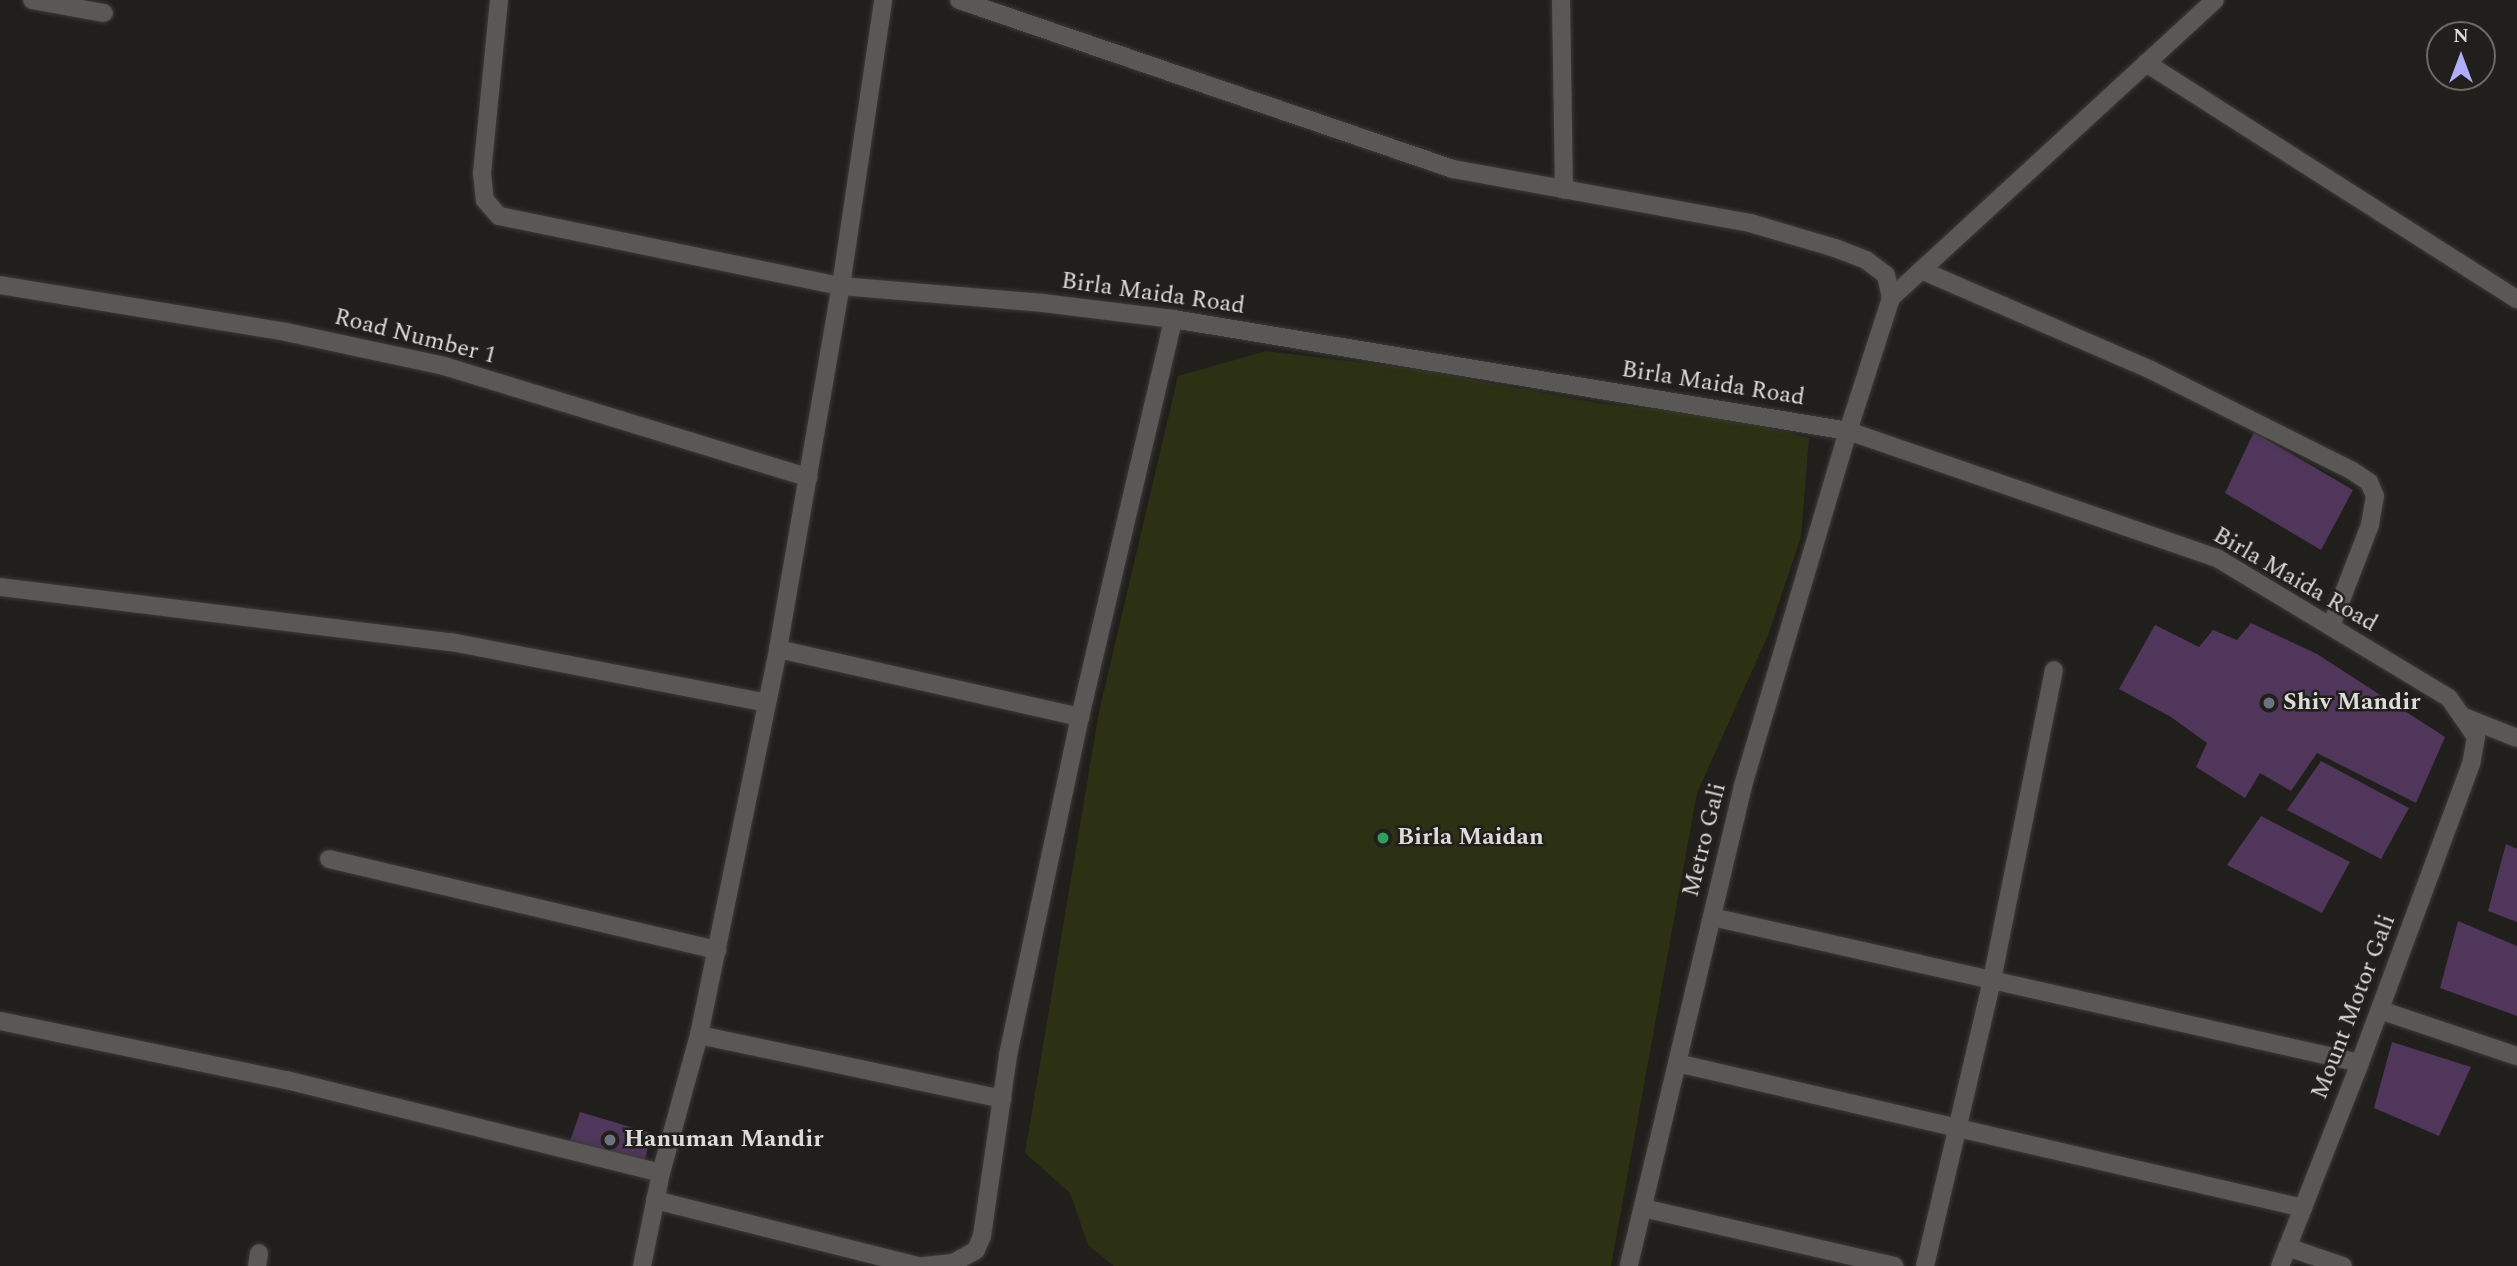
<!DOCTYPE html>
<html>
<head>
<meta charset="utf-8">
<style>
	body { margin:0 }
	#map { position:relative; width:2517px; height:1266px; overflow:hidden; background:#201f1c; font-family:Spectral,serif }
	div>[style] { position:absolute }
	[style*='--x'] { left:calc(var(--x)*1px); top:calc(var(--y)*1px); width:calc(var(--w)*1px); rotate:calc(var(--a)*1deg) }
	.green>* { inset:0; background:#2b3112 }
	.building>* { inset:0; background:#51365c }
	.roads { filter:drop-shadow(0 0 2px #3a3936) drop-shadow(0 0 2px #3a3936) }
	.minor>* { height:18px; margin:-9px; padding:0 9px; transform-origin:9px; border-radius:9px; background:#595857 }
	.dots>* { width:19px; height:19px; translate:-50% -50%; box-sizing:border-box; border:4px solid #201f1c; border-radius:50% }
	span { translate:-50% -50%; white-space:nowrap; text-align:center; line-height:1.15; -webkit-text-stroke:5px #201f1c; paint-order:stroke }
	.street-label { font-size:24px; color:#dcdbd9 }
	.poi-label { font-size:24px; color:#dcdbd9; font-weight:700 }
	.left { translate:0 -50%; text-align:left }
	.north { position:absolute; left:2426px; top:21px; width:70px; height:70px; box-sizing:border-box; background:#201f1c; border:2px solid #6b6a68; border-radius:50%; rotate:0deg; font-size:19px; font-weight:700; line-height:28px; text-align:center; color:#dcdbd9 }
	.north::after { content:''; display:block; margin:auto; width:24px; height:32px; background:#b0aefa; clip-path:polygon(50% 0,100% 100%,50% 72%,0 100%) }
</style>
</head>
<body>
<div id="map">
	<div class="green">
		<div style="clip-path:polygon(1266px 351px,1414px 369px,1603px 404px,1716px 415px,1809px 438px,1801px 537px,1768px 635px,1697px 793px,1611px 1266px,1114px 1266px,1088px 1245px,1070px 1193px,1025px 1153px,1099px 712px,1178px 376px)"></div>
	</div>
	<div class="building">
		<div style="clip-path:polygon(2254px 432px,2353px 490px,2321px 550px,2225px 493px)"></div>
		<div style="clip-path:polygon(2251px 623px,2317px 654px,2445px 737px,2416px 803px,2317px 753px,2291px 791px,2260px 773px,2245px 798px,2196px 767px,2207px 743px,2171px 717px,2119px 689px,2155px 625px,2199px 647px,2213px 630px,2237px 640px)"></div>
		<div style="clip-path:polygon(2321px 761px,2409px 808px,2381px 859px,2287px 810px)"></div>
		<div style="clip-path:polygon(2261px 816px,2350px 862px,2322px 913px,2227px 865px)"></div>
		<div style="clip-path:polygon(2506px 844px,2517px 849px,2517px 922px,2488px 911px)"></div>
		<div style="clip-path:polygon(2458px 921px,2517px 946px,2517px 1016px,2440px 988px)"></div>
		<div style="clip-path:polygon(2392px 1042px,2471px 1067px,2439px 1136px,2374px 1108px)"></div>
		<div style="clip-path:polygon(580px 1112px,651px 1133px,643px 1169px,568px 1147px)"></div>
	</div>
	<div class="roads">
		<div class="minor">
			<div style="--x:32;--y:0;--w:73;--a:10.2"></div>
			<div style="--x:499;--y:0;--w:174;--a:95.6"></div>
			<div style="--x:482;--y:173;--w:27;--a:84"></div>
			<div style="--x:485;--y:200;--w:21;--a:49"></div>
			<div style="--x:499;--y:216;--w:349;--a:11.6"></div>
			<div style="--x:841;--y:286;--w:203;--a:4.8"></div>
			<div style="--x:1043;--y:303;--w:131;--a:7"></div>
			<div style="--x:1173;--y:319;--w:684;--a:9.42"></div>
			<div style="--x:1848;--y:431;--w:390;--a:19"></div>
			<div style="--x:2217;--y:558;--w:271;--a:31.1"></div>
			<div style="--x:2449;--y:698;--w:47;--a:55.3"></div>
			<div style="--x:2476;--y:737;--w:27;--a:100"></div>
			<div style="--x:2471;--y:764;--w:319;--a:110.4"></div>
			<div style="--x:2360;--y:1063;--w:218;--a:111.5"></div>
			<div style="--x:959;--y:0;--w:522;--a:18.89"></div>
			<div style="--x:1453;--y:169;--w:302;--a:10.3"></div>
			<div style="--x:1750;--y:223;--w:89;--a:16.4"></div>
			<div style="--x:1835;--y:248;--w:33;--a:21"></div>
			<div style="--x:1866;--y:260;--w:25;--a:37"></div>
			<div style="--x:1886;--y:275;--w:24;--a:78"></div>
			<div style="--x:1891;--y:298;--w:140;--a:107.9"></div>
			<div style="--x:1848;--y:431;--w:370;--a:106.5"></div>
			<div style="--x:1743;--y:786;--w:493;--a:103.4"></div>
			<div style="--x:1561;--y:0;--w:190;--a:89.1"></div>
			<div style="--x:2146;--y:63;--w:440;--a:32.5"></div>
			<div style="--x:1921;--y:270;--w:251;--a:23.5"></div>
			<div style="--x:2151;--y:370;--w:224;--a:26.6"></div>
			<div style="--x:2351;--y:470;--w:22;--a:34"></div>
			<div style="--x:2369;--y:482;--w:15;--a:67"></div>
			<div style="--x:2375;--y:496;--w:29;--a:100"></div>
			<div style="--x:2370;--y:525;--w:108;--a:111.1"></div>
			<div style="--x:0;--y:285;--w:290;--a:9.3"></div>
			<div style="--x:286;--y:332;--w:162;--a:12.1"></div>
			<div style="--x:444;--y:366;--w:381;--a:17"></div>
			<div style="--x:1891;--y:298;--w:440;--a:-42.6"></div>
			<div style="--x:0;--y:587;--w:454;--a:7"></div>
			<div style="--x:451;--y:642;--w:322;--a:10.9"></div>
			<div style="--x:778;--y:649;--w:310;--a:12.7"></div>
			<div style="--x:2464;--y:717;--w:57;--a:21.6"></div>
			<div style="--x:329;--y:859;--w:399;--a:13.2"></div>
			<div style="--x:1712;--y:917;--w:664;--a:12.7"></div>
			<div style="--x:2380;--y:1010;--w:145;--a:18.6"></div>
			<div style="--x:0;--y:1021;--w:292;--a:11.7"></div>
			<div style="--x:286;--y:1080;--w:386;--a:13.9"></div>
			<div style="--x:699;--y:1035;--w:310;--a:11.9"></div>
			<div style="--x:1677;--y:1063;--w:643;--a:13.04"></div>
			<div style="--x:655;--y:1200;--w:270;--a:14.1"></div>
			<div style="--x:1643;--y:1208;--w:258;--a:13"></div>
			<div style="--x:2287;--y:1247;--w:59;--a:18.7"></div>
			<div style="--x:257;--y:1266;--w:13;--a:-81"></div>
			<div style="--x:642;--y:1266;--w:95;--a:-78.5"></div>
			<div style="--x:661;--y:1173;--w:143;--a:-74.6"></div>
			<div style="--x:699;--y:1035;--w:394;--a:-78.4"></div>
			<div style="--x:778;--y:649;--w:368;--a:-80.2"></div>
			<div style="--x:841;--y:286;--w:289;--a:-81.6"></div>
			<div style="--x:923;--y:1266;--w:30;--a:-6"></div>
			<div style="--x:953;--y:1263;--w:26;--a:-29"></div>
			<div style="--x:976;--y:1250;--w:15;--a:-67"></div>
			<div style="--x:982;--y:1236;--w:183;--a:-81.8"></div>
			<div style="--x:1008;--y:1055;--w:346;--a:-78"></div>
			<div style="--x:1080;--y:717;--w:409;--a:-76.8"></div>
			<div style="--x:1925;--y:1266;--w:294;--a:-76.8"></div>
			<div style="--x:1992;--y:980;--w:316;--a:-78.7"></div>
		</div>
	</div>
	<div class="dots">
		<div style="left:2269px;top:703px;background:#6b7280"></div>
		<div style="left:1383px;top:838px;background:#2e9e5b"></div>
		<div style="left:610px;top:1140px;background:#6b7280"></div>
	</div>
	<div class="street-label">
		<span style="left:1153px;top:294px;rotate:8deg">Birla Maida Road</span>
		<span style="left:415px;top:337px;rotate:14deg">Road Number 1</span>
		<span style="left:1713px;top:384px;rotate:9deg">Birla Maida Road</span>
		<span style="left:2295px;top:580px;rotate:30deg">Birla Maida Road</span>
		<span style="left:1705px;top:840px;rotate:-76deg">Metro Gali</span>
		<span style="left:2354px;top:1007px;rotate:-69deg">Mount Motor Gali</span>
	</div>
	<div class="poi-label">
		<span class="left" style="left:2283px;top:703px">Shiv Mandir</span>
		<span class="left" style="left:1397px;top:838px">Birla Maidan</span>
		<span class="left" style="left:624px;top:1140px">Hanuman Mandir</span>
	</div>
	<div class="north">N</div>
</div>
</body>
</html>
